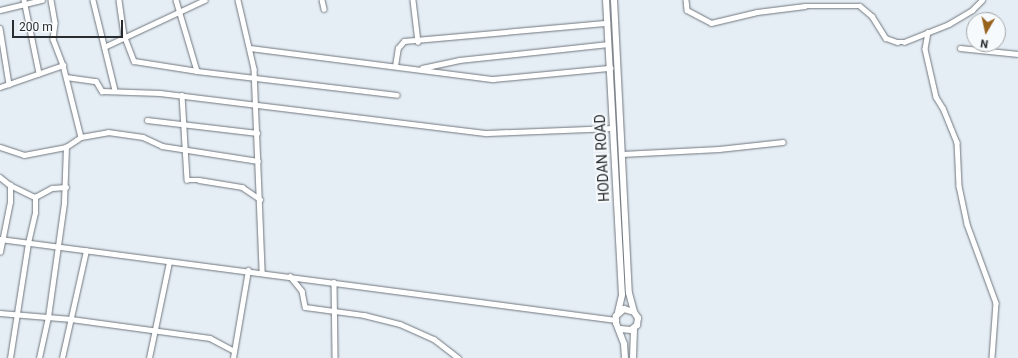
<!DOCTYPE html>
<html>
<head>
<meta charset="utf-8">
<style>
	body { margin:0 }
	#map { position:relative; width:1018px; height:358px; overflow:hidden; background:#e6eef5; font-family:Roboto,sans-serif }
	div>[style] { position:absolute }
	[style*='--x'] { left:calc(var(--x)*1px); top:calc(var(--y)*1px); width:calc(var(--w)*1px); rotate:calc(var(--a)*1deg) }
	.roads { filter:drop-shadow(0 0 1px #6f767d) drop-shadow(0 0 1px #6f767d) }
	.street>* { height:4.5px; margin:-2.25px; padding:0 2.25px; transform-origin:2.25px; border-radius:2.25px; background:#fff }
	.secondary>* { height:6px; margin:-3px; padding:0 3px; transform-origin:3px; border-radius:3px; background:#fff }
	span { translate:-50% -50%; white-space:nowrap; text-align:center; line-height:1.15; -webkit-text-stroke:4px #f7fafd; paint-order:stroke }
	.street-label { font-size:14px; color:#292c2e }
	.north { position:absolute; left:966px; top:12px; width:40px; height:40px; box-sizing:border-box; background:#f7fafd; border:1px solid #a5a8aa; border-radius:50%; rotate:189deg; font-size:11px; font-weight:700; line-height:16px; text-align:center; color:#292c2e }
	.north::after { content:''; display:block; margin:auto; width:14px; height:18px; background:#99621c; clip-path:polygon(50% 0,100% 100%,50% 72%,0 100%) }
	.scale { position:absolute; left:12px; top:20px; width:111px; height:18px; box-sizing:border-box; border:2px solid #292c2e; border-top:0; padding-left:5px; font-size:12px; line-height:14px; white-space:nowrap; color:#292c2e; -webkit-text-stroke:3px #f7fafd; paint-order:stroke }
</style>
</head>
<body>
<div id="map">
	<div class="roads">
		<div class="street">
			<div style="--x:24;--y:0;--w:75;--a:78.4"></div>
			<div style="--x:51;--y:0;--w:23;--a:80"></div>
			<div style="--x:55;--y:23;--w:16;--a:97"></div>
			<div style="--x:53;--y:39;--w:28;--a:69"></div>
			<div style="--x:63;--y:65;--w:74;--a:76"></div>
			<div style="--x:93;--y:0;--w:93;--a:76.3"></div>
			<div style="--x:119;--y:0;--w:35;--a:82"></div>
			<div style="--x:124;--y:35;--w:28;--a:69"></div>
			<div style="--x:134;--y:61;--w:64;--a:9"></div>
			<div style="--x:176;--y:0;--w:74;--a:73.5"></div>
			<div style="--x:197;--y:71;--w:201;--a:6.8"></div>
			<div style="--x:238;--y:0;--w:71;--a:76.9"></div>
			<div style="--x:254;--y:69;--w:203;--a:87.7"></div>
			<div style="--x:322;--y:0;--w:9;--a:77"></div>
			<div style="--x:413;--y:0;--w:42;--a:83.2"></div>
			<div style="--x:686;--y:0;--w:10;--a:84"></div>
			<div style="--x:687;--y:10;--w:27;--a:28"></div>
			<div style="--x:711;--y:23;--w:47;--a:-13.4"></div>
			<div style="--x:757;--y:12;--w:48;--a:-7.1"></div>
			<div style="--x:805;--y:6;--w:55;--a:0"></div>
			<div style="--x:860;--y:6;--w:16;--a:40"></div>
			<div style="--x:872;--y:16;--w:26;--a:58"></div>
			<div style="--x:886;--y:38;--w:12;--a:20"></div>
			<div style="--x:897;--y:42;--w:7;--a:0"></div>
			<div style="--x:904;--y:42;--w:48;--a:-21.8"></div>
			<div style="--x:949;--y:24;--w:27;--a:-31"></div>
			<div style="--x:972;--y:10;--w:14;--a:-45"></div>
			<div style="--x:0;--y:10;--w:43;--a:-13.4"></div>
			<div style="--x:0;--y:28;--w:57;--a:80.9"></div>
			<div style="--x:928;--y:32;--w:17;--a:100"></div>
			<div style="--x:925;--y:49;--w:49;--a:77.1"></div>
			<div style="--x:936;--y:97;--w:13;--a:58"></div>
			<div style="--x:943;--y:108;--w:37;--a:68"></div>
			<div style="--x:957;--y:142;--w:44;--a:87.4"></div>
			<div style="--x:959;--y:186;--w:39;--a:78"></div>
			<div style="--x:967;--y:224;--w:84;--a:69.8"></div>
			<div style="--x:996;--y:303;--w:55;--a:94.2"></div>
			<div style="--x:104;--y:47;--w:111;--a:-25"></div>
			<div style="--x:250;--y:48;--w:245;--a:7.3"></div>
			<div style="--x:493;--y:79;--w:118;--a:-5.4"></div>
			<div style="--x:960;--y:48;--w:58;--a:5.9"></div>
			<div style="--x:395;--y:66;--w:18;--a:-81"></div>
			<div style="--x:398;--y:48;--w:9;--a:-49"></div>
			<div style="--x:404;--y:41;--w:204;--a:-5.1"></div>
			<div style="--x:422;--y:68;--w:38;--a:-12"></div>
			<div style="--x:459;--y:60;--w:150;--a:-6.1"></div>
			<div style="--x:66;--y:77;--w:30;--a:8"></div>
			<div style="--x:96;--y:81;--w:12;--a:59"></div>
			<div style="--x:102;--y:91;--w:58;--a:2"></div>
			<div style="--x:160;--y:93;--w:329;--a:7"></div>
			<div style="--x:487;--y:133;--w:126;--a:-2.3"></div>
			<div style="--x:0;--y:87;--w:67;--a:-19.2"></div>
			<div style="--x:182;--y:95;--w:85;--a:86.6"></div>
			<div style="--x:187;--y:180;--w:12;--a:0"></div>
			<div style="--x:199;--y:180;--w:44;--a:9.2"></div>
			<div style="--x:242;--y:187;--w:22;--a:34"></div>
			<div style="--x:147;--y:120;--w:111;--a:6.7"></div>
			<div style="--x:0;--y:147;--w:25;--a:18"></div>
			<div style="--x:24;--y:155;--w:43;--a:-10.8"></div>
			<div style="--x:66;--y:147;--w:18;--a:-34"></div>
			<div style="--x:81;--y:137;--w:27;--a:-10"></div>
			<div style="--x:108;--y:132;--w:35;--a:8"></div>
			<div style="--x:143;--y:137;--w:21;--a:25"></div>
			<div style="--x:162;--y:146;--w:97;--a:8.9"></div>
			<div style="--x:622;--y:154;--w:97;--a:-3"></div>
			<div style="--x:719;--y:149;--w:64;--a:-6.2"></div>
			<div style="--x:0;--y:177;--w:13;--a:39"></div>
			<div style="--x:10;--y:185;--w:28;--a:26"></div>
			<div style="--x:35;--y:197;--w:19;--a:-28"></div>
			<div style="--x:52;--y:188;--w:14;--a:-4"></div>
			<div style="--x:0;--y:239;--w:621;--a:7.49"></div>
			<div style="--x:0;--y:252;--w:51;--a:-78.7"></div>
			<div style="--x:10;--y:202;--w:17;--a:-90"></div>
			<div style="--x:290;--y:276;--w:19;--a:51"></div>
			<div style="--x:302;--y:291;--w:16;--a:79"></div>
			<div style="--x:305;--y:307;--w:60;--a:7.7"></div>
			<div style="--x:364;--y:315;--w:37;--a:14"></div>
			<div style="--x:400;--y:324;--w:37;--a:24"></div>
			<div style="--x:434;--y:339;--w:31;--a:38"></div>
			<div style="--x:334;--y:282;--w:76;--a:89.2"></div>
			<div style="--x:0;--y:313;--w:71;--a:4.8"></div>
			<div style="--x:71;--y:319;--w:140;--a:7.8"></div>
			<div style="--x:210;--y:338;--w:27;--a:28"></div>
			<div style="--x:10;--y:358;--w:116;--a:-81.1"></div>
			<div style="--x:28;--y:243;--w:31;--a:-77"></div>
			<div style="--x:35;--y:213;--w:16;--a:-90"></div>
			<div style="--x:39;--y:358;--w:42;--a:-77.6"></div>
			<div style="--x:48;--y:317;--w:115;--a:-82"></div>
			<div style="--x:64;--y:203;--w:56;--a:-88"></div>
			<div style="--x:62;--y:358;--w:110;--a:-77.4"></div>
			<div style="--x:149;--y:358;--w:98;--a:-78.2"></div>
			<div style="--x:233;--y:358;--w:89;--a:-80.3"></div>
		</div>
		<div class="secondary">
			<div style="--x:606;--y:0;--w:295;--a:86.9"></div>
			<div style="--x:622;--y:295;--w:18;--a:103"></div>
			<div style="--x:614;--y:0;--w:293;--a:87.1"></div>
			<div style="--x:629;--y:293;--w:20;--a:75"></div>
			<div style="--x:620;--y:329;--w:11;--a:5"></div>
			<div style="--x:631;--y:330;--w:8;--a:-40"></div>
			<div style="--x:637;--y:325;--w:7;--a:-82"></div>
			<div style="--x:638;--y:318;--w:7;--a:-124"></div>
			<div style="--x:634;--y:312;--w:10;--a:-163"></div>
			<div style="--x:624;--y:309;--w:11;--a:139"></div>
			<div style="--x:616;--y:316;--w:7;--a:90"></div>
			<div style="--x:616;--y:323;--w:22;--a:69"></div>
			<div style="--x:624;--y:344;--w:14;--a:86"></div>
			<div style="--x:633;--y:358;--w:30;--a:-88"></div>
		</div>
	</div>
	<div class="street-label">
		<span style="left:602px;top:158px;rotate:-93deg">HODAN ROAD</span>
	</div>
	<div class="north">N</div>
	<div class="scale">200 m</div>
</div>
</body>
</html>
